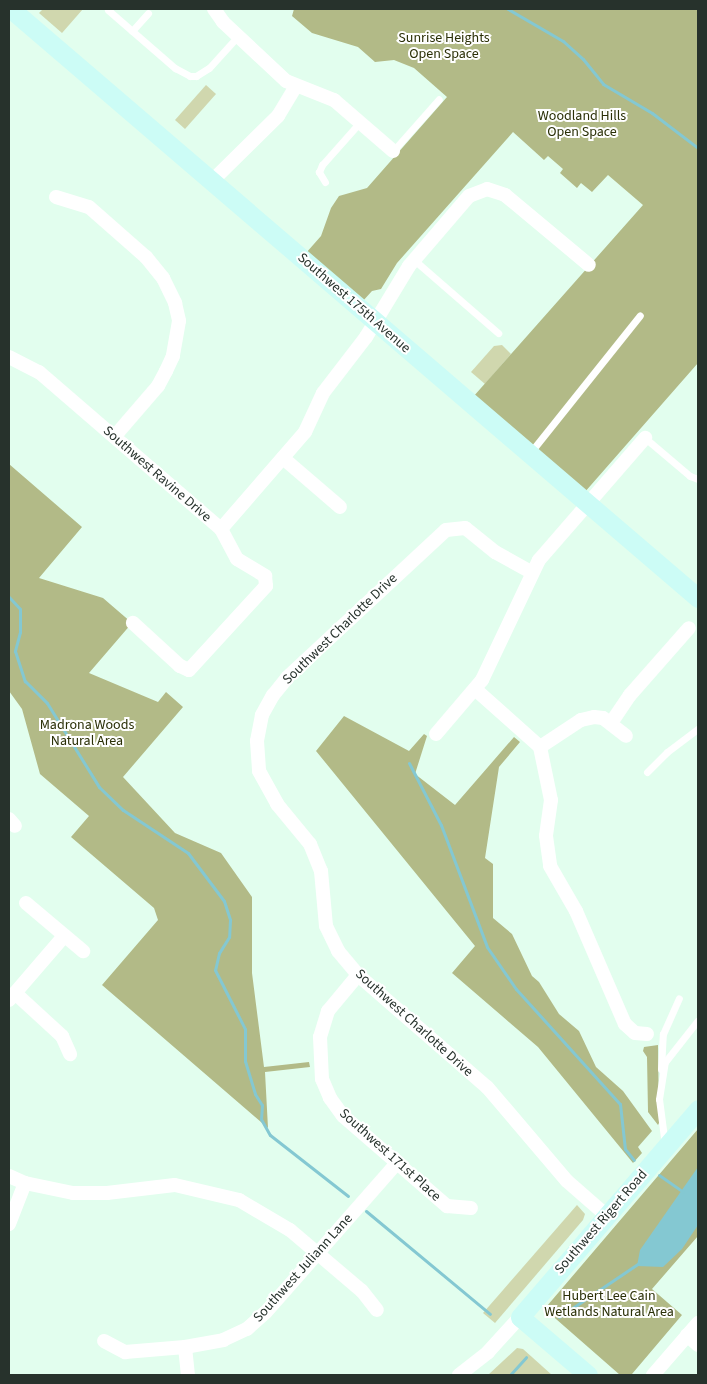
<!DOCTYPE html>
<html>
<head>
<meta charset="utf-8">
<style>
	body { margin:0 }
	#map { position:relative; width:707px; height:1384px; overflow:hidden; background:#e2feee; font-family:"Source Sans 3",sans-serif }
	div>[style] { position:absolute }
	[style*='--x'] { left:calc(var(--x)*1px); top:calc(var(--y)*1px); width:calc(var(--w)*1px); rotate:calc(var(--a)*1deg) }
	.green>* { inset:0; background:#d0d7ae }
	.forest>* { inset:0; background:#b2ba87 }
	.water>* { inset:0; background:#84c8d2 }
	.stream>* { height:3px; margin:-1.5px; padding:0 1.5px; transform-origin:1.5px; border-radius:1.5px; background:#84c8d2 }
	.service>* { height:7px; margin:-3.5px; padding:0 3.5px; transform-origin:3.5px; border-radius:3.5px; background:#fff }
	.minor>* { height:14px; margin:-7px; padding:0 7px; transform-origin:7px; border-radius:7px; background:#fff }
	.secondary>* { height:19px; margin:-9.5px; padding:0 9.5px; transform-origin:9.5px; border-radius:9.5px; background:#ccfcf6 }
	span { translate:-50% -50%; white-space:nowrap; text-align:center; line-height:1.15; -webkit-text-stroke:4px #fff; paint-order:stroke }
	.park-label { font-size:14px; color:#2a2f06 }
	.street-label { font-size:14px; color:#27322c }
	.frame { position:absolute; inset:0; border:10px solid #27322c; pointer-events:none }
</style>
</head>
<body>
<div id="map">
	<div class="green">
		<div style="clip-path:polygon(43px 9px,83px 9px,62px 33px,39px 13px)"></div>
		<div style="clip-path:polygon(206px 85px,216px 94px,185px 129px,175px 120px)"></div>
		<div style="clip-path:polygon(502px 345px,511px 354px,485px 384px,471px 372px,494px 346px)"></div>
		<div style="clip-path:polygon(577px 1205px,585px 1214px,583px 1220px,495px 1323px,483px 1313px)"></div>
		<div style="clip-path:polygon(517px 1348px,523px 1349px,552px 1375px,488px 1375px)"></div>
	</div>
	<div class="forest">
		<div style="clip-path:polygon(294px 9px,698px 9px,698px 363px,584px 493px,473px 397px,643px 205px,608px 175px,592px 192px,581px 183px,577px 188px,560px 173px,563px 169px,548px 156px,544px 160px,513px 132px,397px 263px,381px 289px,372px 291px,362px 302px,306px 253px,321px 236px,331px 208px,339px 196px,367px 188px,447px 97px,414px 68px,394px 60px,375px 62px,358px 47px,312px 33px,292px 16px)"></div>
		<div style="clip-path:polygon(9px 464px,82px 527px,39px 578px,103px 598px,132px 623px,89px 673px,158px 702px,166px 692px,183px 707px,123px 777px,175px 833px,221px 853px,252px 897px,252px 973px,264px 1067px,309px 1062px,310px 1067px,265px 1072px,268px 1128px,102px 985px,158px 920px,154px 908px,71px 837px,89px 816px,40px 774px,22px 709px,9px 691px)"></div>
		<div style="clip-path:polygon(344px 716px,409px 751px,424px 734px,427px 736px,415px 774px,455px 805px,514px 737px,520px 742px,499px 767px,485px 858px,493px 864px,493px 918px,512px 934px,532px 976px,539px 982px,559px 1014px,579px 1031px,596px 1067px,623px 1091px,652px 1131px,638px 1147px,642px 1153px,633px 1163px,538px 1047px,452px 973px,475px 946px,316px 751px)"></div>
		<div style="clip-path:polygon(658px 1045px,659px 1123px,658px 1125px,648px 1112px,647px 1057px,643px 1051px,644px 1047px)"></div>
		<div style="clip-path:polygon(698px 1129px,698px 1236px,652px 1289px,682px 1315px,632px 1374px,620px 1375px,548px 1312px,547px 1306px)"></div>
	</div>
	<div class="water">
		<div style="clip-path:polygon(698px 1167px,698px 1225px,682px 1249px,663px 1267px,637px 1266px,640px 1250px)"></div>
	</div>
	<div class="stream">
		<div style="--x:508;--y:9;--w:64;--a:30.2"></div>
		<div style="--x:563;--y:41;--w:27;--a:42"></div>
		<div style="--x:583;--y:59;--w:32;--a:51"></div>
		<div style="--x:603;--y:84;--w:57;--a:30.6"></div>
		<div style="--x:652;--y:113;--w:58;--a:37.3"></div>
		<div style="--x:9;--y:597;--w:16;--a:47"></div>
		<div style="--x:20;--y:609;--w:23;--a:90"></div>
		<div style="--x:20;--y:632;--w:20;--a:105"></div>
		<div style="--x:15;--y:651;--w:32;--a:72"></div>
		<div style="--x:25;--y:681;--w:31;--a:45"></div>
		<div style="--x:47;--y:703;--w:99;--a:58.2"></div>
		<div style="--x:99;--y:787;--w:33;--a:44"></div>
		<div style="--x:123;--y:810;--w:78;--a:33.5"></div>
		<div style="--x:188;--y:853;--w:60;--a:53.1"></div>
		<div style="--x:224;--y:901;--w:20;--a:72"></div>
		<div style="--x:230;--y:920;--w:17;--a:93"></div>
		<div style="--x:229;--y:937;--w:19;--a:122"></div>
		<div style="--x:219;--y:953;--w:17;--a:103"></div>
		<div style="--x:215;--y:970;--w:66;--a:63"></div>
		<div style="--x:245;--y:1029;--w:32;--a:90"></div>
		<div style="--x:245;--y:1061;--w:34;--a:73"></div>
		<div style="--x:255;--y:1094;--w:13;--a:58"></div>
		<div style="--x:262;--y:1105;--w:14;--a:94"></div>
		<div style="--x:261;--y:1119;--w:18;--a:61"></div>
		<div style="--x:270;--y:1135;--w:99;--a:38"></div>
		<div style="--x:409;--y:763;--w:70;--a:62.7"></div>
		<div style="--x:441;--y:825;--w:130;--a:69.3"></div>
		<div style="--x:487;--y:947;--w:51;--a:55.4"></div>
		<div style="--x:516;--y:989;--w:155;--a:47.9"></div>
		<div style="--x:620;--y:1104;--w:45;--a:83.7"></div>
		<div style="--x:625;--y:1149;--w:14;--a:51"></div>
		<div style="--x:659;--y:1175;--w:29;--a:35"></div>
		<div style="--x:366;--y:1211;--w:161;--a:39.7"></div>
		<div style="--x:559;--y:1317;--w:97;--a:-34"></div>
		<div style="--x:510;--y:1375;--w:24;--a:-48"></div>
	</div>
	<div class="service">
		<div style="--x:108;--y:10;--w:89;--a:40.9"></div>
		<div style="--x:175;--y:68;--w:17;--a:28"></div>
		<div style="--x:190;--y:76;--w:6;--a:0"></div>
		<div style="--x:196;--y:76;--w:15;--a:-32"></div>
		<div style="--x:209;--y:68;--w:43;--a:-47.8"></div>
		<div style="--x:132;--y:31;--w:24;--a:-48"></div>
		<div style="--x:393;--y:151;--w:69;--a:-48.5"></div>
		<div style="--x:325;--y:182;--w:12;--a:-121"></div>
		<div style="--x:319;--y:172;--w:8;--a:-67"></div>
		<div style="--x:322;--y:165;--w:57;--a:-48.5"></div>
		<div style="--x:413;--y:259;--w:113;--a:41"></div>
		<div style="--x:645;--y:438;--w:59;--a:40.2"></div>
		<div style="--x:690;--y:476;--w:9;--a:21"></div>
		<div style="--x:530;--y:453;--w:176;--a:-51.4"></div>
		<div style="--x:647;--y:772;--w:28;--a:-45"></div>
		<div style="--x:667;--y:752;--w:39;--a:-37"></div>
		<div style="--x:661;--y:1069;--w:35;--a:-87"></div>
		<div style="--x:663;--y:1034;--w:39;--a:-66"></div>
		<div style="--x:665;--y:1145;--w:46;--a:-97.4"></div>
		<div style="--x:659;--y:1099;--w:37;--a:-81"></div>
		<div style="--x:665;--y:1062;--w:53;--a:-51.8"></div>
	</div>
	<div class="minor">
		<div style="--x:214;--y:9;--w:16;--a:55"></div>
		<div style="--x:223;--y:22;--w:86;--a:43.1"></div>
		<div style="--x:286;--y:81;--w:52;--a:21.6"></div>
		<div style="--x:334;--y:100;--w:78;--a:40.8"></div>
		<div style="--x:212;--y:181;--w:93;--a:-44.6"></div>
		<div style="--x:278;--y:116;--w:35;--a:-59"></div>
		<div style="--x:56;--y:197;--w:34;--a:17"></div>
		<div style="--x:89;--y:207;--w:76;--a:41.3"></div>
		<div style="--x:146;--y:257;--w:27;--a:51"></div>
		<div style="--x:163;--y:278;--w:28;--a:64"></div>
		<div style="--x:175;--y:303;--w:18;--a:77"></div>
		<div style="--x:179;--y:321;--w:36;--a:100"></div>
		<div style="--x:173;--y:356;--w:17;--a:115"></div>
		<div style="--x:166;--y:371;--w:17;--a:118"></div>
		<div style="--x:158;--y:386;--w:67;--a:130.8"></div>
		<div style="--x:9;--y:357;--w:34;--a:27"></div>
		<div style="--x:39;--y:372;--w:240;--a:40.8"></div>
		<div style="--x:221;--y:529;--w:34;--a:62"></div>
		<div style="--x:237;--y:559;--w:33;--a:31"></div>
		<div style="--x:265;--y:576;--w:10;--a:84"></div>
		<div style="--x:266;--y:586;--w:114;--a:132.5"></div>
		<div style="--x:189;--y:670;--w:10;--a:-156"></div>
		<div style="--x:180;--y:666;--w:64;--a:-137.5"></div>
		<div style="--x:283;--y:458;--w:75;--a:40.7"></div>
		<div style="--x:221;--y:529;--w:128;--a:-49.1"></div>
		<div style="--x:305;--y:432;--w:43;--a:-65.2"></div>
		<div style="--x:323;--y:393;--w:71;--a:-52.5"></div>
		<div style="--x:366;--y:337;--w:83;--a:-58.8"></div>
		<div style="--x:409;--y:266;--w:92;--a:-49.4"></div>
		<div style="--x:469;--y:196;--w:19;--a:-21"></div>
		<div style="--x:487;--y:189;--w:19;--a:18"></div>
		<div style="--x:505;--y:195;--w:109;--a:39.8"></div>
		<div style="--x:531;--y:572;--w:41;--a:-150.9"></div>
		<div style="--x:495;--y:552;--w:38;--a:-141"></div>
		<div style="--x:465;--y:528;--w:19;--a:174"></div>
		<div style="--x:446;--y:530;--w:217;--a:137.1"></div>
		<div style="--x:287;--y:678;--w:22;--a:129"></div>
		<div style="--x:273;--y:695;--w:23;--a:119"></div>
		<div style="--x:262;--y:715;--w:26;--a:101"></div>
		<div style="--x:257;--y:741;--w:30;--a:86"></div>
		<div style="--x:259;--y:771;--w:38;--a:61"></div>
		<div style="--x:277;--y:804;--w:52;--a:50.5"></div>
		<div style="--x:310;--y:844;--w:29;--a:68"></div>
		<div style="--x:321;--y:871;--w:55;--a:84.8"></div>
		<div style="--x:326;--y:926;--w:28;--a:64"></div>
		<div style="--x:338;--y:951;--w:31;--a:50"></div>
		<div style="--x:358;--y:975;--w:171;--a:41"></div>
		<div style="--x:487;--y:1087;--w:123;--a:49.6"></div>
		<div style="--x:567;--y:1181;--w:52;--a:41.1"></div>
		<div style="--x:475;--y:689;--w:87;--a:41.7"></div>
		<div style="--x:540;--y:747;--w:54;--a:78.3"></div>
		<div style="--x:551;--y:800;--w:36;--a:98"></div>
		<div style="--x:546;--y:836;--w:30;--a:82"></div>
		<div style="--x:550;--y:866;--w:52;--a:60"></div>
		<div style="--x:576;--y:911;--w:123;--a:66.6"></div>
		<div style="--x:625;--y:1024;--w:13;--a:42"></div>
		<div style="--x:635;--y:1033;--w:12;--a:5"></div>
		<div style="--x:611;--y:723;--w:34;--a:-56"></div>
		<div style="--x:630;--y:695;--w:89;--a:-48.6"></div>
		<div style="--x:436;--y:734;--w:71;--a:-49.6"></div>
		<div style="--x:482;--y:680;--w:133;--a:-64.6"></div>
		<div style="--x:539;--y:560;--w:162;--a:-49"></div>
		<div style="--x:540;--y:747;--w:49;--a:-33.4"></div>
		<div style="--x:581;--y:720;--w:13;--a:-13"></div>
		<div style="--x:594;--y:717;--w:9;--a:6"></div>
		<div style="--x:603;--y:718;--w:29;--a:38"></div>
		<div style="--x:9;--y:819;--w:9;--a:49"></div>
		<div style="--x:26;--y:903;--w:75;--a:40.1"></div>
		<div style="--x:358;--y:975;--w:47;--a:129.8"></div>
		<div style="--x:328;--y:1011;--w:27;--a:107"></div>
		<div style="--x:320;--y:1037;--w:42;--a:87.3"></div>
		<div style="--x:322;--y:1079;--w:21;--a:67"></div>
		<div style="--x:330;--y:1098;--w:22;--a:54"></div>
		<div style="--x:343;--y:1116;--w:138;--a:40.9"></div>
		<div style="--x:447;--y:1206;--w:24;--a:5"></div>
		<div style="--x:15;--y:993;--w:64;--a:42.5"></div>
		<div style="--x:62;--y:1036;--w:20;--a:66"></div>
		<div style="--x:9;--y:1000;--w:84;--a:-49.3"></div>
		<div style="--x:9;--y:1176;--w:17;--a:24"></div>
		<div style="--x:25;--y:1183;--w:49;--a:11.8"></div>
		<div style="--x:73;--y:1193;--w:34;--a:0"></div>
		<div style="--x:107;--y:1193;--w:68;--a:-6.7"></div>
		<div style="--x:175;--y:1185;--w:66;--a:13.2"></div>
		<div style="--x:239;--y:1200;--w:59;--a:30.5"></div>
		<div style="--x:290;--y:1230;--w:94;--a:40.3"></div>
		<div style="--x:362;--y:1291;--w:24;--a:52"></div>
		<div style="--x:9;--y:1224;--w:44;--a:-68.7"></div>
		<div style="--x:687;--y:1335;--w:15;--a:42"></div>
		<div style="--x:104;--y:1341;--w:24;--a:28"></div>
		<div style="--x:125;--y:1352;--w:60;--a:-4.8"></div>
		<div style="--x:185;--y:1347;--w:39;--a:-10"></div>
		<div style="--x:223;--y:1340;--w:26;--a:-25"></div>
		<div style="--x:247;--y:1329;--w:25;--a:-42"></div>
		<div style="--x:266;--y:1312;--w:198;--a:-48.7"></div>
		<div style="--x:185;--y:1347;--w:28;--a:84"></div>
		<div style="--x:459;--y:1375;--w:37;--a:-38"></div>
		<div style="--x:488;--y:1352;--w:47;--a:-47.6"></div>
		<div style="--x:653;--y:1375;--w:69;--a:-49.1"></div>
	</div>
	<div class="secondary">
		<div style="--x:11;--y:9;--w:905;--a:40.61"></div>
		<div style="--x:588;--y:1375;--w:89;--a:-139.5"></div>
		<div style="--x:520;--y:1317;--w:274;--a:-49.4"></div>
	</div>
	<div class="park-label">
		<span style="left:444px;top:46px">Sunrise Heights<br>Open Space</span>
		<span style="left:582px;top:124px">Woodland Hills<br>Open Space</span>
		<span style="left:87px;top:733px">Madrona Woods<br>Natural Area</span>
		<span style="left:609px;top:1304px">Hubert Lee Cain<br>Wetlands Natural Area</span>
	</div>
	<div class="street-label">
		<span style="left:354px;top:303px;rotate:41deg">Southwest 175th Avenue</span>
		<span style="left:157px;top:474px;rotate:41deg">Southwest Ravine Drive</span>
		<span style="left:340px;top:629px;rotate:-44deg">Southwest Charlotte Drive</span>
		<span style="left:414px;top:1023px;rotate:42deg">Southwest Charlotte Drive</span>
		<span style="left:390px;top:1155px;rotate:42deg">Southwest 171st Place</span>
		<span style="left:601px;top:1222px;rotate:-49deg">Southwest Rigert Road</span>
		<span style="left:303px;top:1268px;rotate:-48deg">Southwest Juliann Lane</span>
	</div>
	<div class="frame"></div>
</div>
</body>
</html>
